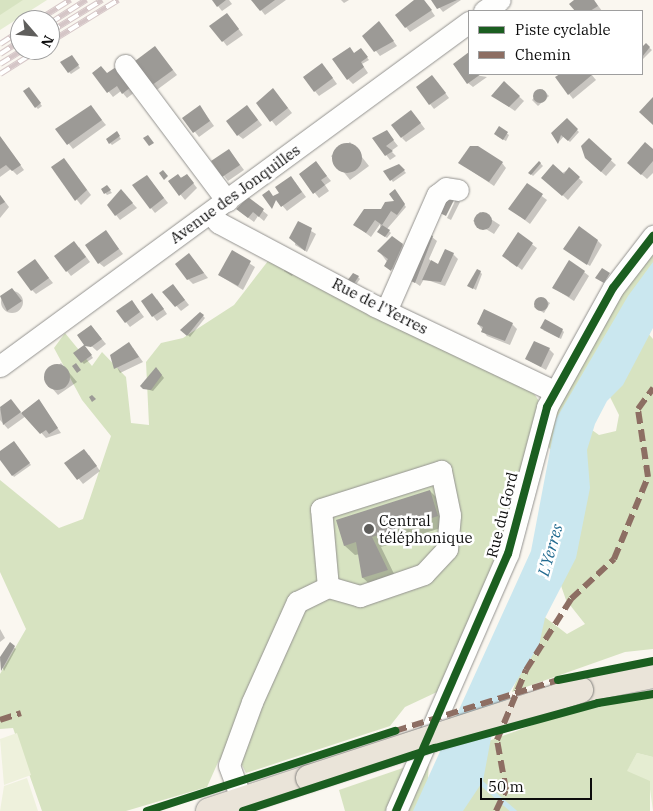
<!DOCTYPE html>
<html>
<head>
<meta charset="utf-8">
<style>
	body { margin:0 }
	#map { position:relative; width:653px; height:811px; overflow:hidden; background:#faf7f0; font-family:"IBM Plex Serif",serif }
	div>[style] { position:absolute }
	[style*='--x'] { left:calc(var(--x)*1px); top:calc(var(--y)*1px); width:calc(var(--w)*1px); rotate:calc(var(--a)*1deg) }
	.green>* { inset:0; background:#e5edd2 }
	.forest>* { inset:0; background:#d7e3c1 }
	.pitch>* { inset:0; background:#eef1dc }
	.water>* { inset:0; background:#cae7ef }
	.shadow>* { inset:0; background:#0003 }
	.round { border-radius:50% }
	.stream>* { height:4.5px; margin:-2.25px; padding:0 2.25px; transform-origin:2.25px; border-radius:2.25px; background:#cae7ef }
	.building>* { inset:0; background:#9c9a96 }
	.roads { filter:drop-shadow(0 0 1px #93928f) drop-shadow(0 0 1px #93928f) }
	.minor>* { height:21px; margin:-10.5px; padding:0 10.5px; transform-origin:10.5px; border-radius:10.5px; background:#fefefd }
	.major>* { height:26px; margin:-13px; padding:0 13px; transform-origin:13px; border-radius:13px; background:#eae4d9 }
	.rail>* { height:5.5px; margin-top:-2.75px; transform-origin:0; background:repeating-linear-gradient(90deg,#fff 0 11px,#d5c6c7 0 22px); box-sizing:border-box; border-block:1px solid #d5c6c7 }
	.bridges { filter:drop-shadow(0 0 1px #807f7c) drop-shadow(0 0 1px #807f7c) }
	.major-bridge>* { height:26px; margin:-13px; padding:0 13px; transform-origin:13px; border-radius:13px; background:#eae4d9 }
	.quiet>* { height:6px; margin-top:-3px; transform-origin:0; background:repeating-linear-gradient(90deg,#8d6e63 0 12px,transparent 0 18px) }
	.cycleway>* { height:8px; margin:-4px; padding:0 4px; transform-origin:4px; border-radius:4px; background:#1b5e20 }
	.dots>* { width:14px; height:14px; translate:-50% -50%; box-sizing:border-box; border:2px solid #fff; border-radius:50% }
	span { translate:-50% -50%; white-space:nowrap; text-align:center; line-height:1.15; -webkit-text-stroke:5px #fff; paint-order:stroke }
	.street-label { font-size:15px; color:#0c0c0c }
	.poi-label { font-size:15px; color:#0c0c0c }
	.left { translate:0 -50%; text-align:left }
	.water-label { font-size:16px; color:#226b90; font-style:italic }
	.legend { position:absolute; left:468px; top:10px; width:175px; height:65px; box-sizing:border-box; background:#fff; border:1px solid #9e9e9e; margin:0; padding:6px 9px; list-style:none; font-size:15px; color:#0c0c0c }
	.legend li { display:flex; align-items:center; gap:10px; height:25px }
	.legend b { width:25px; border:1px solid #9e9e9e }
	.north { position:absolute; left:10px; top:10px; width:50px; height:50px; box-sizing:border-box; background:#fff; border:1px solid #9e9e9e; border-radius:50%; rotate:117deg; font-size:14px; font-weight:700; line-height:20px; text-align:center; color:#0c0c0c }
	.north::after { content:''; display:block; margin:auto; width:18px; height:22px; background:#5f5e5c; clip-path:polygon(50% 0,100% 100%,50% 72%,0 100%) }
	.scale { position:absolute; left:480px; top:778px; width:112px; height:22px; box-sizing:border-box; border:2px solid #0c0c0c; border-top:0; padding-left:6px; font-size:15px; line-height:18px; white-space:nowrap; color:#0c0c0c; -webkit-text-stroke:4px #fff; paint-order:stroke }
</style>
</head>
<body>
<div id="map">
	<div class="green">
		<div style="clip-path:polygon(0 0,47px 0,0 30px)"></div>
		<div style="clip-path:polygon(637px 753px,653px 757px,653px 811px,649px 782px,626px 772px)"></div>
	</div>
	<div class="forest">
		<div style="clip-path:polygon(0 0,23px 0,0 15px)"></div>
		<div style="clip-path:polygon(653px 249px,653px 269px,552px 451px,541px 439px,573px 347px)"></div>
		<div style="clip-path:polygon(268px 261px,529px 386px,539px 401px,507px 544px,437px 692px,405px 707px,390px 726px,246px 773px,238px 757px,219px 760px,207px 787px,126px 811px,42px 811px,13px 728px,0 729px,0 674px,26px 629px,0 572px,0 480px,59px 528px,83px 519px,111px 436px,82px 400px,54px 348px,65px 333px,92px 366px,102px 352px,126px 377px,131px 423px,149px 425px,146px 362px,161px 343px,183px 338px,234px 305px)"></div>
		<div style="clip-path:polygon(646px 331px,653px 339px,653px 649px,625px 652px,512px 692px,542px 615px,567px 634px,585px 624px,566px 600px,558px 577px,585px 425px,599px 435px,616px 431px,619px 415px,608px 393px)"></div>
		<div style="clip-path:polygon(653px 691px,653px 757px,637px 753px,627px 771px,650px 781px,650px 811px,452px 811px,483px 743px,613px 696px)"></div>
		<div style="clip-path:polygon(429px 759px,427px 799px,422px 811px,345px 811px,339px 790px)"></div>
	</div>
	<div class="pitch">
		<div style="clip-path:polygon(17px 733px,31px 775px,4px 785px,0 739px)"></div>
		<div style="clip-path:polygon(27px 778px,38px 811px,0 811px,4px 786px)"></div>
	</div>
	<div class="water">
		<div style="clip-path:polygon(653px 262px,653px 328px,623px 385px,607px 401px,595px 424px,587px 450px,590px 488px,576px 558px,545px 618px,539px 645px,509px 693px,491px 738px,483px 781px,463px 811px,413px 811px,531px 551px,556px 419px,628px 296px)"></div>
	</div>
	<div class="shadow">
		<div style="clip-path:polygon(213px 0,229px 0,232px 4px,222px 11px)"></div>
		<div style="clip-path:polygon(253px 0,286px 0,265px 15px)"></div>
		<div style="clip-path:polygon(341px 0,349px 0,344px 3px)"></div>
		<div style="clip-path:polygon(416px 0,424px 0,435px 16px,410px 32px,396px 15px)"></div>
		<div style="clip-path:polygon(433px 0,461px 0,443px 12px)"></div>
		<div style="clip-path:polygon(576px 0,594px 0,602px 11px,576px 11px,571px 4px)"></div>
		<div style="clip-path:polygon(232px 20px,243px 35px,227px 46px,211px 26px)"></div>
		<div style="clip-path:polygon(383px 27px,397px 46px,380px 56px,364px 36px)"></div>
		<div style="clip-path:polygon(646px 45px,652px 50px,642px 60px,642px 50px)"></div>
		<div style="clip-path:polygon(155px 47px,177px 75px,154px 92px,132px 64px)"></div>
		<div style="clip-path:polygon(362px 51px,369px 60px,362px 64px,368px 73px,353px 84px,348px 79px,354px 54px)"></div>
		<div style="clip-path:polygon(469px 54px,469px 74px,487px 77px,473px 87px,468px 83px)"></div>
		<div style="clip-path:polygon(73px 58px,80px 68px,71px 74px,69px 72px)"></div>
		<div style="clip-path:polygon(116px 68px,135px 92px,127px 98px,121px 91px,113px 97px,94px 73px,108px 74px)"></div>
		<div style="clip-path:polygon(327px 70px,337px 84px,319px 96px,304px 78px)"></div>
		<div style="clip-path:polygon(562px 74px,591px 74px,596px 80px,573px 99px,557px 78px)"></div>
		<div style="clip-path:polygon(437px 82px,449px 98px,434px 109px,430px 104px)"></div>
		<div style="clip-path:polygon(504px 83px,524px 101px,515px 111px,493px 96px)"></div>
		<div style="clip-path:polygon(273px 89px,292px 113px,276px 126px,258px 103px)"></div>
		<div style="clip-path:polygon(542px 89px,549px 96px,538px 106px,532px 100px)"></div>
		<div style="clip-path:polygon(30px 90px,42px 106px,38px 109px,36px 107px)"></div>
		<div style="clip-path:polygon(91px 107px,106px 125px,73px 149px,57px 129px)"></div>
		<div style="clip-path:polygon(204px 112px,214px 126px,199px 137px,184px 118px)"></div>
		<div style="clip-path:polygon(252px 112px,262px 125px,243px 139px,238px 135px)"></div>
		<div style="clip-path:polygon(416px 117px,425px 129px,406px 142px,402px 138px)"></div>
		<div style="clip-path:polygon(567px 120px,579px 132px,570px 142px,564px 136px,558px 143px,553px 133px)"></div>
		<div style="clip-path:polygon(499px 128px,509px 135px,506px 141px,497px 136px)"></div>
		<div style="clip-path:polygon(386px 131px,398px 146px,391px 151px,396px 156px,390px 160px,374px 139px)"></div>
		<div style="clip-path:polygon(118px 135px,121px 139px,112px 145px,110px 143px)"></div>
		<div style="clip-path:polygon(0 137px,24px 170px,17px 175px,11px 169px,0 177px)"></div>
		<div style="clip-path:polygon(589px 140px,616px 165px,606px 176px,591px 163px)"></div>
		<div style="clip-path:polygon(350px 142px,369px 166px,350px 180px,331px 156px)"></div>
		<div style="clip-path:polygon(229px 150px,244px 170px,228px 181px,213px 161px)"></div>
		<div style="clip-path:polygon(653px 151px,653px 173px,647px 179px,633px 167px)"></div>
		<div style="clip-path:polygon(539px 162px,543px 166px,533px 176px,530px 173px)"></div>
		<div style="clip-path:polygon(316px 163px,331px 181px,325px 185px,329px 191px,319px 198px,300px 174px)"></div>
		<div style="clip-path:polygon(460px 163px,502px 163px,506px 168px,494px 186px)"></div>
		<div style="clip-path:polygon(68px 164px,91px 195px,81px 205px,67px 187px)"></div>
		<div style="clip-path:polygon(401px 167px,406px 173px,393px 182px,385px 171px)"></div>
		<div style="clip-path:polygon(569px 169px,583px 182px,568px 200px,548px 182px)"></div>
		<div style="clip-path:polygon(187px 175px,197px 188px,185px 200px,170px 182px)"></div>
		<div style="clip-path:polygon(147px 176px,168px 203px,155px 213px,151px 208px)"></div>
		<div style="clip-path:polygon(295px 182px,306px 197px,287px 211px,275px 197px)"></div>
		<div style="clip-path:polygon(527px 185px,547px 200px,530px 224px,510px 209px)"></div>
		<div style="clip-path:polygon(107px 187px,112px 193px,107px 195px,102px 189px)"></div>
		<div style="clip-path:polygon(121px 191px,137px 208px,120px 220px,116px 215px)"></div>
		<div style="clip-path:polygon(397px 193px,406px 207px,387px 229px,391px 233px,387px 238px,381px 234px,380px 224px,371px 237px,355px 225px,400px 202px)"></div>
		<div style="clip-path:polygon(0 195px,9px 207px,0 218px)"></div>
		<div style="clip-path:polygon(248px 199px,268px 215px,264px 221px,258px 216px,254px 222px,242px 213px)"></div>
		<div style="clip-path:polygon(456px 199px,460px 202px,451px 220px,447px 218px)"></div>
		<div style="clip-path:polygon(480px 212px,500px 225px,494px 234px,473px 221px)"></div>
		<div style="clip-path:polygon(298px 223px,316px 234px,307px 252px,295px 245px)"></div>
		<div style="clip-path:polygon(106px 232px,123px 254px,104px 267px,99px 263px)"></div>
		<div style="clip-path:polygon(518px 234px,537px 248px,522px 270px,504px 256px)"></div>
		<div style="clip-path:polygon(432px 237px,437px 241px,429px 259px,432px 262px,439px 265px,453px 254px,458px 259px,445px 286px,424px 279px,420px 286px,407px 277px)"></div>
		<div style="clip-path:polygon(598px 241px,602px 245px,590px 266px,570px 253px)"></div>
		<div style="clip-path:polygon(403px 245px,407px 249px,396px 274px,379px 251px)"></div>
		<div style="clip-path:polygon(79px 247px,90px 262px,71px 276px,67px 271px)"></div>
		<div style="clip-path:polygon(232px 252px,255px 267px,243px 290px,219px 275px)"></div>
		<div style="clip-path:polygon(189px 255px,194px 260px,208px 278px,193px 284px,188px 279px)"></div>
		<div style="clip-path:polygon(35px 261px,53px 283px,36px 294px,32px 290px)"></div>
		<div style="clip-path:polygon(285px 269px,293px 274px,292px 276px,284px 271px)"></div>
		<div style="clip-path:polygon(480px 272px,482px 274px,476px 290px,469px 286px)"></div>
		<div style="clip-path:polygon(584px 272px,589px 276px,574px 301px,554px 288px)"></div>
		<div style="clip-path:polygon(358px 277px,360px 279px,355px 286px,351px 283px)"></div>
		<div style="clip-path:polygon(173px 285px,189px 305px,181px 311px,164px 292px)"></div>
		<div class="round" style="left:1px;top:291px;width:22px;height:22px"></div>
		<div style="clip-path:polygon(542px 298px,550px 303px,544px 313px,534px 307px)"></div>
		<div style="clip-path:polygon(157px 299px,167px 314px,157px 321px,153px 316px)"></div>
		<div style="clip-path:polygon(132px 301px,144px 317px,130px 327px,126px 322px)"></div>
		<div style="clip-path:polygon(200px 313px,205px 318px,190px 337px,182px 330px)"></div>
		<div style="clip-path:polygon(478px 324px,512px 324px,517px 329px,510px 345px,487px 336px)"></div>
		<div style="clip-path:polygon(91px 326px,106px 344px,97px 351px,79px 335px)"></div>
		<div style="clip-path:polygon(543px 330px,562px 330px,564px 332px,561px 339px)"></div>
		<div style="clip-path:polygon(86px 348px,93px 358px,84px 364px,82px 362px)"></div>
		<div style="clip-path:polygon(133px 348px,143px 362px,120px 373px,111px 356px)"></div>
		<div style="clip-path:polygon(549px 349px,554px 354px,546px 370px,526px 359px)"></div>
		<div style="clip-path:polygon(61px 363px,77px 382px,58px 395px,44px 379px)"></div>
		<div style="clip-path:polygon(158px 370px,164px 378px,153px 391px,143px 388px)"></div>
		<div style="clip-path:polygon(11px 401px,22px 414px,39px 401px,61px 433px,46px 438px,26px 416px,8px 429px,0 420px,0 409px)"></div>
		<div style="clip-path:polygon(14px 442px,31px 465px,14px 477px,0 458px,0 452px)"></div>
		<div style="clip-path:polygon(89px 455px,100px 471px,83px 484px,66px 463px)"></div>
		<div style="clip-path:polygon(430px 491px,440px 501px,447px 526px,381px 547px,397px 580px,373px 587px,363px 578px,360px 554px,355px 555px,345px 546px,337px 521px)"></div>
		<div style="clip-path:polygon(0 629px,5px 638px,0 642px)"></div>
		<div style="clip-path:polygon(10px 644px,16px 649px,4px 671px,0 660px)"></div>
	</div>
	<div class="stream">
		<div style="--x:477;--y:779;--w:49;--a:40.9"></div>
	</div>
	<div class="building">
		<div style="clip-path:polygon(212px 0,226px 0,217px 7px)"></div>
		<div style="clip-path:polygon(251px 0,275px 0,260px 11px)"></div>
		<div style="clip-path:polygon(414px 0,424px 0,432px 10px,405px 28px,395px 15px)"></div>
		<div style="clip-path:polygon(431px 0,457px 0,437px 9px)"></div>
		<div style="clip-path:polygon(574px 0,594px 0,598px 6px,590px 11px,575px 11px,569px 4px)"></div>
		<div style="clip-path:polygon(227px 13px,239px 29px,222px 42px,209px 26px)"></div>
		<div style="clip-path:polygon(379px 21px,394px 41px,374px 52px,362px 36px)"></div>
		<div style="clip-path:polygon(646px 43px,650px 47px,642px 57px,642px 47px)"></div>
		<div style="clip-path:polygon(155px 46px,173px 70px,148px 88px,131px 64px)"></div>
		<div style="clip-path:polygon(350px 47px,354px 53px,361px 48px,368px 57px,361px 62px,364px 67px,347px 80px,332px 59px)"></div>
		<div style="clip-path:polygon(469px 52px,469px 74px,481px 74px,467px 84px,453px 64px)"></div>
		<div style="clip-path:polygon(72px 55px,79px 65px,68px 73px,60px 62px)"></div>
		<div style="clip-path:polygon(322px 63px,333px 78px,314px 92px,303px 77px)"></div>
		<div style="clip-path:polygon(101px 66px,107px 73px,116px 67px,131px 87px,122px 94px,117px 86px,107px 93px,92px 73px)"></div>
		<div style="clip-path:polygon(560px 74px,593px 74px,568px 95px,555px 77px)"></div>
		<div style="clip-path:polygon(432px 75px,446px 93px,429px 105px,416px 87px)"></div>
		<div style="clip-path:polygon(504px 81px,520px 96px,509px 107px,491px 96px)"></div>
		<div style="clip-path:polygon(29px 87px,41px 103px,35px 108px,23px 91px)"></div>
		<div style="clip-path:polygon(273px 88px,288px 108px,270px 122px,256px 103px)"></div>
		<div class="round" style="left:533px;top:89px;width:14px;height:14px"></div>
		<div style="clip-path:polygon(653px 97px,653px 125px,639px 112px)"></div>
		<div style="clip-path:polygon(91px 105px,102px 120px,67px 145px,55px 129px)"></div>
		<div style="clip-path:polygon(200px 105px,210px 121px,193px 133px,182px 118px)"></div>
		<div style="clip-path:polygon(247px 105px,258px 120px,237px 136px,226px 121px)"></div>
		<div style="clip-path:polygon(411px 110px,421px 123px,401px 138px,391px 125px)"></div>
		<div style="clip-path:polygon(567px 118px,578px 129px,568px 141px,561px 135px,558px 144px,551px 133px)"></div>
		<div style="clip-path:polygon(499px 126px,508px 132px,503px 140px,494px 134px)"></div>
		<div style="clip-path:polygon(387px 130px,394px 140px,386px 146px,393px 151px,385px 156px,372px 138px)"></div>
		<div style="clip-path:polygon(117px 131px,120px 136px,109px 144px,106px 139px)"></div>
		<div style="clip-path:polygon(148px 135px,154px 143px,149px 146px,143px 138px)"></div>
		<div style="clip-path:polygon(0 136px,21px 165px,12px 171px,6px 165px,0 169px)"></div>
		<div style="clip-path:polygon(589px 138px,612px 159px,601px 172px,585px 158px,581px 146px)"></div>
		<div style="clip-path:polygon(645px 142px,653px 149px,653px 161px,641px 175px,627px 163px)"></div>
		<div class="round" style="left:332px;top:143px;width:30px;height:30px"></div>
		<div style="clip-path:polygon(470px 146px,478px 146px,503px 162px,489px 182px,458px 163px)"></div>
		<div style="clip-path:polygon(229px 149px,240px 165px,222px 177px,211px 161px)"></div>
		<div style="clip-path:polygon(64px 158px,87px 190px,75px 201px,51px 167px)"></div>
		<div style="clip-path:polygon(316px 161px,327px 176px,321px 180px,325px 185px,313px 194px,299px 174px)"></div>
		<div style="clip-path:polygon(539px 161px,541px 163px,531px 175px,528px 173px)"></div>
		<div style="clip-path:polygon(399px 164px,405px 170px,390px 181px,383px 171px)"></div>
		<div style="clip-path:polygon(553px 164px,564px 174px,569px 167px,580px 177px,562px 196px,541px 178px)"></div>
		<div style="clip-path:polygon(163px 170px,168px 176px,164px 180px,159px 173px)"></div>
		<div style="clip-path:polygon(178px 174px,181px 178px,187px 174px,194px 183px,179px 196px,168px 181px)"></div>
		<div style="clip-path:polygon(147px 175px,164px 198px,150px 209px,132px 185px)"></div>
		<div style="clip-path:polygon(291px 176px,302px 192px,281px 207px,276px 200px,272px 209px,262px 195px,269px 190px,273px 196px,279px 193px,275px 187px)"></div>
		<div style="clip-path:polygon(527px 183px,543px 194px,525px 220px,508px 209px)"></div>
		<div style="clip-path:polygon(107px 185px,111px 190px,104px 194px,101px 189px)"></div>
		<div style="clip-path:polygon(121px 189px,133px 203px,115px 216px,107px 205px)"></div>
		<div style="clip-path:polygon(395px 189px,405px 204px,397px 215px,391px 211px,382px 225px,375px 220px,366px 233px,353px 225px,364px 209px,381px 209px,385px 202px,394px 201px,389px 194px)"></div>
		<div style="clip-path:polygon(0 195px,5px 202px,0 205px)"></div>
		<div style="clip-path:polygon(456px 196px,446px 216px,434px 210px,439px 200px)"></div>
		<div style="clip-path:polygon(248px 197px,264px 209px,259px 217px,253px 212px,248px 218px,236px 209px)"></div>
		<div class="round" style="left:474px;top:212px;width:18px;height:18px"></div>
		<div style="clip-path:polygon(298px 221px,312px 228px,305px 251px,289px 238px)"></div>
		<div style="clip-path:polygon(382px 225px,390px 230px,385px 237px,377px 232px)"></div>
		<div style="clip-path:polygon(579px 226px,598px 240px,587px 265px,563px 249px)"></div>
		<div style="clip-path:polygon(106px 230px,119px 249px,98px 264px,85px 245px)"></div>
		<div style="clip-path:polygon(424px 231px,433px 236px,415px 283px,405px 278px)"></div>
		<div style="clip-path:polygon(518px 232px,533px 243px,517px 267px,502px 256px)"></div>
		<div style="clip-path:polygon(392px 236px,403px 244px,391px 271px,384px 266px,388px 259px,377px 251px)"></div>
		<div style="clip-path:polygon(74px 241px,86px 257px,66px 272px,54px 256px)"></div>
		<div style="clip-path:polygon(445px 249px,454px 253px,441px 282px,422px 280px,431px 260px,438px 264px)"></div>
		<div style="clip-path:polygon(232px 250px,251px 261px,238px 286px,218px 275px)"></div>
		<div style="clip-path:polygon(189px 253px,204px 273px,187px 280px,175px 264px)"></div>
		<div style="clip-path:polygon(35px 259px,49px 278px,31px 291px,17px 272px)"></div>
		<div style="clip-path:polygon(569px 260px,585px 271px,569px 297px,552px 288px)"></div>
		<div style="clip-path:polygon(602px 268px,610px 273px,604px 283px,595px 278px)"></div>
		<div style="clip-path:polygon(477px 269px,481px 271px,473px 289px,467px 286px)"></div>
		<div style="clip-path:polygon(353px 273px,359px 276px,353px 285px,347px 281px)"></div>
		<div style="clip-path:polygon(173px 284px,185px 300px,175px 307px,162px 292px)"></div>
		<div style="clip-path:polygon(12px 288px,22px 301px,7px 311px,0 296px)"></div>
		<div style="clip-path:polygon(152px 293px,164px 309px,152px 317px,141px 301px)"></div>
		<div class="round" style="left:534px;top:297px;width:14px;height:14px"></div>
		<div style="clip-path:polygon(132px 300px,140px 312px,125px 323px,116px 311px)"></div>
		<div style="clip-path:polygon(484px 309px,513px 323px,505px 341px,481px 332px,483px 327px,477px 324px)"></div>
		<div style="clip-path:polygon(200px 312px,204px 315px,187px 336px,180px 330px)"></div>
		<div style="clip-path:polygon(545px 319px,563px 329px,559px 338px,540px 328px)"></div>
		<div style="clip-path:polygon(91px 325px,102px 339px,91px 347px,85px 346px,92px 355px,81px 363px,73px 353px,84px 345px,77px 335px)"></div>
		<div style="clip-path:polygon(534px 341px,550px 348px,541px 367px,525px 359px)"></div>
		<div style="clip-path:polygon(129px 342px,139px 357px,114px 369px,110px 355px)"></div>
		<div style="clip-path:polygon(76px 363px,81px 370px,77px 373px,72px 366px)"></div>
		<div class="round" style="left:44px;top:364px;width:26px;height:26px"></div>
		<div style="clip-path:polygon(156px 367px,162px 375px,151px 390px,143px 389px,140px 386px)"></div>
		<div style="clip-path:polygon(92px 395px,96px 399px,92px 402px,89px 397px)"></div>
		<div style="clip-path:polygon(11px 399px,21px 412px,3px 425px,0 407px)"></div>
		<div style="clip-path:polygon(39px 399px,58px 428px,49px 434px,46px 430px,40px 434px,21px 413px)"></div>
		<div style="clip-path:polygon(14px 441px,30px 463px,12px 476px,0 460px,0 451px)"></div>
		<div style="clip-path:polygon(84px 449px,97px 466px,77px 480px,64px 463px)"></div>
		<div style="clip-path:polygon(430px 490px,438px 516px,372px 537px,388px 570px,362px 578px,356px 542px,344px 546px,336px 520px)"></div>
		<div style="clip-path:polygon(10px 642px,15px 646px,1px 671px,0 657px)"></div>
	</div>
	<div class="roads">
		<div class="minor">
			<div style="--x:484;--y:11;--w:19;--a:-35"></div>
			<div style="--x:125;--y:65;--w:170;--a:53.1"></div>
			<div style="--x:210;--y:213;--w:13;--a:48"></div>
			<div style="--x:219;--y:223;--w:177;--a:28"></div>
			<div style="--x:375;--y:306;--w:198;--a:25.4"></div>
			<div style="--x:386;--y:311;--w:127;--a:-66.3"></div>
			<div style="--x:437;--y:195;--w:11;--a:-38"></div>
			<div style="--x:446;--y:188;--w:12;--a:9"></div>
			<div style="--x:0;--y:366;--w:582;--a:-36.26"></div>
			<div style="--x:441;--y:471;--w:45;--a:78.4"></div>
			<div style="--x:450;--y:515;--w:34;--a:95"></div>
			<div style="--x:447;--y:549;--w:34;--a:133"></div>
			<div style="--x:424;--y:574;--w:68;--a:161"></div>
			<div style="--x:360;--y:596;--w:33;--a:-164"></div>
			<div style="--x:328;--y:587;--w:78;--a:-95.1"></div>
			<div style="--x:321;--y:509;--w:126;--a:-17.6"></div>
			<div style="--x:242;--y:801;--w:38;--a:-110"></div>
			<div style="--x:229;--y:765;--w:67;--a:-69.9"></div>
			<div style="--x:252;--y:702;--w:110;--a:-65.8"></div>
			<div style="--x:297;--y:602;--w:34;--a:-26"></div>
			<div style="--x:396;--y:811;--w:280;--a:-66.5"></div>
			<div style="--x:508;--y:554;--w:152;--a:-75.1"></div>
			<div style="--x:547;--y:407;--w:136;--a:-61"></div>
			<div style="--x:613;--y:288;--w:66;--a:-52.4"></div>
		</div>
		<div class="major">
			<div style="--x:580;--y:690;--w:75;--a:-11.6"></div>
			<div style="--x:209;--y:811;--w:105;--a:-18.3"></div>
		</div>
	</div>
	<div class="rail">
		<div style="--x:38;--y:20;--w:38;--a:-32"></div>
		<div style="--x:50;--y:23;--w:43;--a:-32.6"></div>
		<div style="--x:50;--y:32;--w:61;--a:-31.6"></div>
		<div style="--x:50;--y:42;--w:80;--a:-31.7"></div>
		<div style="--x:0;--y:44;--w:24;--a:-33"></div>
		<div style="--x:0;--y:54;--w:24;--a:-33"></div>
		<div style="--x:0;--y:64;--w:26;--a:-32"></div>
		<div style="--x:0;--y:74;--w:45;--a:-32.3"></div>
	</div>
	<div class="bridges">
		<div class="major-bridge">
			<div style="--x:309;--y:778;--w:285;--a:-18"></div>
		</div>
	</div>
	<div class="quiet">
		<div style="--x:0;--y:720;--w:22;--a:-18"></div>
		<div style="--x:395;--y:731;--w:171;--a:-17.4"></div>
		<div style="--x:496;--y:811;--w:23;--a:-65"></div>
		<div style="--x:506;--y:790;--w:51;--a:-100.2"></div>
		<div style="--x:497;--y:740;--w:76;--a:-67.5"></div>
		<div style="--x:526;--y:670;--w:84;--a:-57.6"></div>
		<div style="--x:571;--y:599;--w:59;--a:-42.9"></div>
		<div style="--x:614;--y:559;--w:89;--a:-67.5"></div>
		<div style="--x:648;--y:477;--w:69;--a:-98.4"></div>
		<div style="--x:638;--y:409;--w:26;--a:-54"></div>
	</div>
	<div class="cycleway">
		<div style="--x:558;--y:680;--w:97;--a:-11.3"></div>
		<div style="--x:147;--y:811;--w:261;--a:-17.9"></div>
		<div style="--x:243;--y:811;--w:202;--a:-18.2"></div>
		<div style="--x:435;--y:748;--w:169;--a:-15.4"></div>
		<div style="--x:598;--y:703;--w:56;--a:-9.3"></div>
		<div style="--x:396;--y:811;--w:280;--a:-66.5"></div>
		<div style="--x:508;--y:554;--w:152;--a:-75.1"></div>
		<div style="--x:547;--y:407;--w:136;--a:-61"></div>
		<div style="--x:613;--y:288;--w:66;--a:-52.4"></div>
	</div>
	<div class="dots">
		<div style="left:369px;top:529px;background:#5f5e5c"></div>
	</div>
	<div class="street-label">
		<span style="left:235px;top:194px;rotate:-36deg">Avenue des Jonquilles</span>
		<span style="left:380px;top:306px;rotate:27deg">Rue de l'Yerres</span>
		<span style="left:502px;top:515px;rotate:-76deg">Rue du Gord</span>
	</div>
	<div class="poi-label">
		<span class="left" style="left:379px;top:529px">Central<br>téléphonique</span>
	</div>
	<div class="water-label">
		<span style="left:550px;top:550px;rotate:-74deg">L'Yerres</span>
	</div>
	<ul class="legend">
	<li><b style="height:6px;background:#1b5e20"></b>Piste cyclable</li>
	<li><b style="height:6px;background:#8d6e63"></b>Chemin</li>
	</ul>
	<div class="north">N</div>
	<div class="scale">50 m</div>
</div>
</body>
</html>
